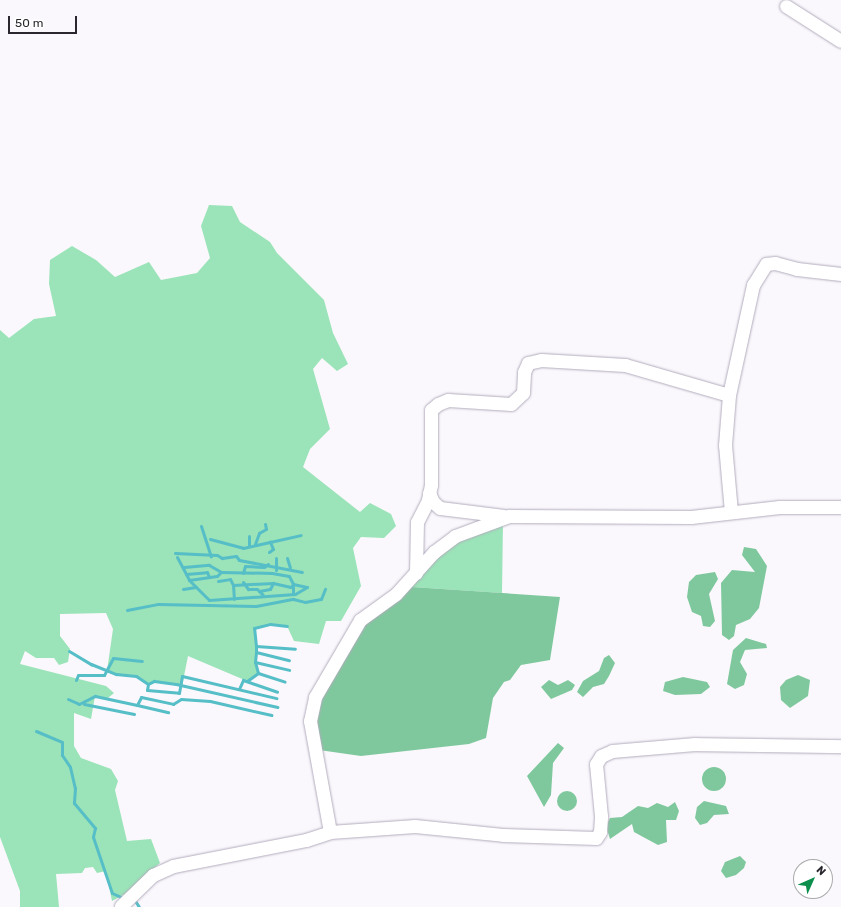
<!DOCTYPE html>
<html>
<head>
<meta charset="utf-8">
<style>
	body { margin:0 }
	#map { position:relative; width:841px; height:907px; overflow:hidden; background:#faf8fc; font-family:Rubik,sans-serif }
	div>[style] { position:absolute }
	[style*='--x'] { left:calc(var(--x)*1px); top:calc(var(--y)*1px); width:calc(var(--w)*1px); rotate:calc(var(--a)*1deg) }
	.green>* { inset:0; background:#9be3b8 }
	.forest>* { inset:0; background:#7fc89d }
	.round { border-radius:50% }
	.stream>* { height:3px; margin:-1.5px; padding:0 1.5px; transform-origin:1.5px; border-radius:1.5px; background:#56bec7 }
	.roads { filter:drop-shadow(0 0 1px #b3acbe) drop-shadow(0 0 1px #b3acbe) }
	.minor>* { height:13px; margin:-6.5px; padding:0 6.5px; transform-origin:6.5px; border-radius:6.5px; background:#fff }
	span { translate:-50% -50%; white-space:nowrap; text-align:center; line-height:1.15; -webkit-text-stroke:3px #fff; paint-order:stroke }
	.north { position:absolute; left:793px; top:859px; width:40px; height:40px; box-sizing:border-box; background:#fff; border:1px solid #aaa9ab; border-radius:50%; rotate:45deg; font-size:11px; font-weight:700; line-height:16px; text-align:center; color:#2a272e }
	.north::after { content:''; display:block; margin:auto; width:14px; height:18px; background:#0c8f4d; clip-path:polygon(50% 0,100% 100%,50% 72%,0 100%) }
	.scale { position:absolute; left:8px; top:16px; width:69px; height:18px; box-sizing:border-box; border:2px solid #2a272e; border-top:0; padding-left:5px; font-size:12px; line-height:14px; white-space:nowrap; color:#2a272e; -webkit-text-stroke:3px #fff; paint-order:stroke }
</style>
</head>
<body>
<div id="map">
	<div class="green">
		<div style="clip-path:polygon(209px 205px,232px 206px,240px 222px,270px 242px,277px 253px,324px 300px,333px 333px,348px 364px,337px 371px,322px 358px,313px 369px,330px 429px,310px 449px,303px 467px,360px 512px,370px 503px,391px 514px,396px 526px,384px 538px,361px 537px,353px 548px,361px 586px,341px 621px,326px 621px,319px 644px,294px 641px,287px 626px,270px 624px,254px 628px,258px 673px,247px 681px,188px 656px,182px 686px,154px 681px,148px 684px,136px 676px,116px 674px,107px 671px,113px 629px,106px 613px,60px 614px,60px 636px,70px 649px,68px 662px,59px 665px,54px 658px,36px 658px,25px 651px,20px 664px,106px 686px,114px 693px,108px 698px,95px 696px,91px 719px,74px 713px,74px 746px,81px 758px,111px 769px,118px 781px,115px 790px,127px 841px,151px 839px,160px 863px,125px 894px,112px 901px,106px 871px,97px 873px,93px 867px,85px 868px,82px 873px,56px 874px,59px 907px,20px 907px,20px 891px,0 837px,0 330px,9px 338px,34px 319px,56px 316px,49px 284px,50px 260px,72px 246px,96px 260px,115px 277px,149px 262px,161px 280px,197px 273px,210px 258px,201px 226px)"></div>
		<div style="clip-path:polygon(503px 521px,502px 593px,412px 587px,389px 606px,442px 548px)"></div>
	</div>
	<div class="forest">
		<div style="clip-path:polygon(744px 547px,756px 549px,767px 566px,759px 608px,750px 619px,736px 625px,734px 636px,729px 640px,722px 635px,721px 583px,732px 570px,755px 572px,742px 555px)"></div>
		<div style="clip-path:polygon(715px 572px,718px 579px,709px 594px,715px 621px,710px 627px,703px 626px,701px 616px,692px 612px,687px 597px,689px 582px,696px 575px)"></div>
		<div style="clip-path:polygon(412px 587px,560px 597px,550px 660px,521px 665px,510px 680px,504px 682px,493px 698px,486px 738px,469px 744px,361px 756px,319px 750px,313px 709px,357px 633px,376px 609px,389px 606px)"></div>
		<div style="clip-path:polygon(746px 638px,766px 644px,767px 648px,745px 650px,740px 662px,747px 674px,744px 685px,735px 689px,727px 684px,733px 650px)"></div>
		<div style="clip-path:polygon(609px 655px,615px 663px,609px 676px,604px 684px,593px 687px,583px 697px,577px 692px,583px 681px,599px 671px,604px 658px)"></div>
		<div style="clip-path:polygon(798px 675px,810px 680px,808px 696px,790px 708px,781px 700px,780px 687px,786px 680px)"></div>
		<div style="clip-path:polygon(683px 677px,707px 682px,710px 687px,701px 694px,675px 695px,663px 691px,665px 682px)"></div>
		<div style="clip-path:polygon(549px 680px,558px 685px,568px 680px,575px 685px,572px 690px,551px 699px,541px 687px)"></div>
		<div style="clip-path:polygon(558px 743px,564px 748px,553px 763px,551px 795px,544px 807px,527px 776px)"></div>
		<div class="round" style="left:702px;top:767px;width:24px;height:24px"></div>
		<div class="round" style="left:557px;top:791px;width:20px;height:20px"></div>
		<div style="clip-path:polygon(704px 801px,726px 806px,729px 814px,714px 815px,707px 823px,700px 825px,695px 818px,697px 807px)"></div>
		<div style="clip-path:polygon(675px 802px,679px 811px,676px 820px,666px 820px,667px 842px,658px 845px,645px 838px,634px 832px,632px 824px,610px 839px,606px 826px,610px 818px,622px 817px,638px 806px,648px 808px,657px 803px,668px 807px)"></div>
		<div style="clip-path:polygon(740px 856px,746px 862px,744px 868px,736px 875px,726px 878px,721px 871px,725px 862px)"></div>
	</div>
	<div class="stream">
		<div style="--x:201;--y:526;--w:32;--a:72"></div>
		<div style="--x:249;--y:536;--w:10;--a:90"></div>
		<div style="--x:210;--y:539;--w:34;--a:15"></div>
		<div style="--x:243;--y:548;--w:59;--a:-12.6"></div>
		<div style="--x:255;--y:544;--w:12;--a:-70"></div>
		<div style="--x:259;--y:533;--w:8;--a:-30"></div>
		<div style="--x:266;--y:529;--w:5;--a:-101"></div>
		<div style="--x:269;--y:552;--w:5;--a:-37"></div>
		<div style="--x:273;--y:549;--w:8;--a:-113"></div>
		<div style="--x:175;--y:553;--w:42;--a:2.7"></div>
		<div style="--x:217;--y:555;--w:6;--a:31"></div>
		<div style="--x:222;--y:558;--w:14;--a:-8"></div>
		<div style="--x:236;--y:556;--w:5;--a:53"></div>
		<div style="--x:239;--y:560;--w:64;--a:10.8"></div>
		<div style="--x:177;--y:557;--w:26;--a:62"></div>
		<div style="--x:189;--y:580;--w:28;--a:45"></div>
		<div style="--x:209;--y:600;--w:86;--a:-4"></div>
		<div style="--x:295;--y:594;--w:14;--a:-30"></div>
		<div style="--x:287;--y:558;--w:10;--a:73"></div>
		<div style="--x:184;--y:567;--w:25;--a:-5"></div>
		<div style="--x:209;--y:565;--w:14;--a:30"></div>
		<div style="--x:276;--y:570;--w:12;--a:-90"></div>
		<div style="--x:243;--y:573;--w:7;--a:-74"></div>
		<div style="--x:245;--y:566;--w:19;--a:3"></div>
		<div style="--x:264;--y:567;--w:5;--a:-37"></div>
		<div style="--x:186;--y:574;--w:21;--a:-5"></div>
		<div style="--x:207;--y:572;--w:5;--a:68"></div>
		<div style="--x:189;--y:580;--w:28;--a:-8"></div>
		<div style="--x:217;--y:576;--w:6;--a:-45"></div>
		<div style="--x:221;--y:572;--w:51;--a:1.1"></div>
		<div style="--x:272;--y:573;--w:17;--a:10"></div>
		<div style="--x:289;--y:576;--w:9;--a:63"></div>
		<div style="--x:293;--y:584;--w:14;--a:12"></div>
		<div style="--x:218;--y:581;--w:12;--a:-9"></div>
		<div style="--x:230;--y:579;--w:7;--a:63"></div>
		<div style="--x:233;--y:585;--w:40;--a:-2.9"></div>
		<div style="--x:273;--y:583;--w:18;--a:13"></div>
		<div style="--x:291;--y:587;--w:4;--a:-56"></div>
		<div style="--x:293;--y:584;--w:10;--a:90"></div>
		<div style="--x:243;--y:582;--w:9;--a:54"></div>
		<div style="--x:248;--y:589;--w:9;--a:0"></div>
		<div style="--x:257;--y:589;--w:8;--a:45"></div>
		<div style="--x:233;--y:585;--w:14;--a:86"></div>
		<div style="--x:183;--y:589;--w:13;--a:-9"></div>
		<div style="--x:259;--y:591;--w:11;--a:-10"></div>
		<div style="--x:270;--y:589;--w:7;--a:-63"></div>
		<div style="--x:127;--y:610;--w:32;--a:-11"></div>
		<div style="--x:158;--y:604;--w:98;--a:1.2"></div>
		<div style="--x:256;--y:606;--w:38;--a:-11"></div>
		<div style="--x:293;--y:599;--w:12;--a:14"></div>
		<div style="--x:305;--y:602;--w:16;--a:-11"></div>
		<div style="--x:321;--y:599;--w:11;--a:-68"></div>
		<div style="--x:256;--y:646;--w:18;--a:-96"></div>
		<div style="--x:254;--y:628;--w:16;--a:-14"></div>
		<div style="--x:270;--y:624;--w:17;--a:7"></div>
		<div style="--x:69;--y:651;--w:26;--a:31"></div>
		<div style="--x:91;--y:664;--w:27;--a:22"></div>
		<div style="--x:116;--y:674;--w:20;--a:6"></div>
		<div style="--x:136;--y:676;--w:14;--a:34"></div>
		<div style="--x:148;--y:684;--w:7;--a:-27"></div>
		<div style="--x:154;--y:681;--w:22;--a:8"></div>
		<div style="--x:176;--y:684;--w:104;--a:12.8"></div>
		<div style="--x:256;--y:652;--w:6;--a:-90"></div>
		<div style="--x:256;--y:646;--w:39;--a:4"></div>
		<div style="--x:255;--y:662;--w:10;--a:-84"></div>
		<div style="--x:256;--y:652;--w:34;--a:14"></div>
		<div style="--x:258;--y:673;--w:11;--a:-105"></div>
		<div style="--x:255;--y:662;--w:35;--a:13"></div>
		<div style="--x:76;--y:680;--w:5;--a:-68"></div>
		<div style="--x:78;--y:675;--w:26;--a:0"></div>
		<div style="--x:104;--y:675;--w:19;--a:-62"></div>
		<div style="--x:113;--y:658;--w:29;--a:6"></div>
		<div style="--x:247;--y:681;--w:14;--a:-36"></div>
		<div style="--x:258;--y:673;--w:28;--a:18"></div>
		<div style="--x:148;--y:684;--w:6;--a:99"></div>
		<div style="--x:147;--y:690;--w:32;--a:5"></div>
		<div style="--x:179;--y:693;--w:17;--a:-80"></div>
		<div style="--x:182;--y:676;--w:97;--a:13.2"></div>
		<div style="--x:239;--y:689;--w:10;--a:-66"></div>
		<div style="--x:243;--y:680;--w:36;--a:19"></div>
		<div style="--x:68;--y:699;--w:12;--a:24"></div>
		<div style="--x:79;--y:704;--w:18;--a:-27"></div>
		<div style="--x:95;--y:696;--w:43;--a:12.1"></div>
		<div style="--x:137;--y:705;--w:9;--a:-63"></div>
		<div style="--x:141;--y:697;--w:33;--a:12"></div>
		<div style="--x:173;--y:704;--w:9;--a:-32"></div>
		<div style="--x:181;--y:699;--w:29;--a:4"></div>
		<div style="--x:210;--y:701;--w:63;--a:12.9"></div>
		<div style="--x:84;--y:704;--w:51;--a:11.3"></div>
		<div style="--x:137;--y:705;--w:32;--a:13"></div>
		<div style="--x:36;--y:731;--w:28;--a:23"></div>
		<div style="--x:62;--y:742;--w:13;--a:90"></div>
		<div style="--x:62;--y:755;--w:14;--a:56"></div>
		<div style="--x:70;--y:767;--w:22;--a:77"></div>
		<div style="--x:75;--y:788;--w:15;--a:94"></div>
		<div style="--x:74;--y:803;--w:33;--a:50"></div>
		<div style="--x:95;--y:828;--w:9;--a:103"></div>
		<div style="--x:93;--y:837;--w:59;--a:71.3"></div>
		<div style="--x:112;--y:893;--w:12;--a:24"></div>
		<div style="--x:134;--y:899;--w:9;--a:58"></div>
	</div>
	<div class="roads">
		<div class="minor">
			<div style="--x:786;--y:6;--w:65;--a:32.5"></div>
			<div style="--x:429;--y:493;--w:10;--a:66"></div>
			<div style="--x:433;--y:502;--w:9;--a:41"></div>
			<div style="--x:440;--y:508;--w:64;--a:7.1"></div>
			<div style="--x:731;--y:512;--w:67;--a:-95.1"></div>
			<div style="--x:725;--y:445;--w:50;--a:-85.4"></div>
			<div style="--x:729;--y:395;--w:113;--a:-77.7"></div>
			<div style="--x:753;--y:285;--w:25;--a:-58"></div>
			<div style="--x:766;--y:264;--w:9;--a:-6"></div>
			<div style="--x:775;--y:263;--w:23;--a:15"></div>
			<div style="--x:797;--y:269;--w:44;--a:6.5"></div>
			<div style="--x:416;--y:573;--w:51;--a:-88.9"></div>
			<div style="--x:417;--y:522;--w:25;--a:-63"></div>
			<div style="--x:428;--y:500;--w:15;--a:-79"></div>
			<div style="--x:431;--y:485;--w:75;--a:-90"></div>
			<div style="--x:431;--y:410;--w:9;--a:-41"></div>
			<div style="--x:438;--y:404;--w:11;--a:-22"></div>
			<div style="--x:448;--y:400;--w:63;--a:3.6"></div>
			<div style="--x:511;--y:404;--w:16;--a:-43"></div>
			<div style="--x:523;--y:393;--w:21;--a:-87"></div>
			<div style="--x:524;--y:372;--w:10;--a:-66"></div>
			<div style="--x:528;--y:363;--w:13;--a:-13"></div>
			<div style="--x:541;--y:360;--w:84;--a:3.4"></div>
			<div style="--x:625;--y:365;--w:108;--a:16.1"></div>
			<div style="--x:330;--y:832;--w:113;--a:-100.2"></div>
			<div style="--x:310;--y:721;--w:25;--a:-78"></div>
			<div style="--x:315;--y:697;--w:89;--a:-59.7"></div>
			<div style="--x:360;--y:620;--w:44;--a:-35.8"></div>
			<div style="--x:396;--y:594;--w:57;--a:-47.9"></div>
			<div style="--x:434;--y:552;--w:26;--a:-37"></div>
			<div style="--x:455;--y:536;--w:58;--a:-20.3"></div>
			<div style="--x:509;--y:516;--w:182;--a:0.3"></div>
			<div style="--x:691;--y:517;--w:89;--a:-6.5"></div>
			<div style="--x:779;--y:507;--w:62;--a:0"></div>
			<div style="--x:121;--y:906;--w:45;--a:-44.1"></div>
			<div style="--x:153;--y:875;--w:22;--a:-24"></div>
			<div style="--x:173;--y:866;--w:136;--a:-11.1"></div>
			<div style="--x:306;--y:840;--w:25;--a:-18"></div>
			<div style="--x:330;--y:832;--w:85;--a:-4"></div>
			<div style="--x:415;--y:826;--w:88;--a:5.8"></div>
			<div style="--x:503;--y:835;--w:93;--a:1.8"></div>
			<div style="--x:596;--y:838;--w:7;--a:-56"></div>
			<div style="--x:600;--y:832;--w:16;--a:-86"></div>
			<div style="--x:601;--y:816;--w:52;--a:-95.5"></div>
			<div style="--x:596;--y:764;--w:9;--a:-58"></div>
			<div style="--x:601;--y:756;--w:12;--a:-24"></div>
			<div style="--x:612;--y:751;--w:83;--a:-4.8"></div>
			<div style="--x:695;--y:744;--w:146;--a:0.8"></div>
		</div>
	</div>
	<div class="north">N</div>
	<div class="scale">50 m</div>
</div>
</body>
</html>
